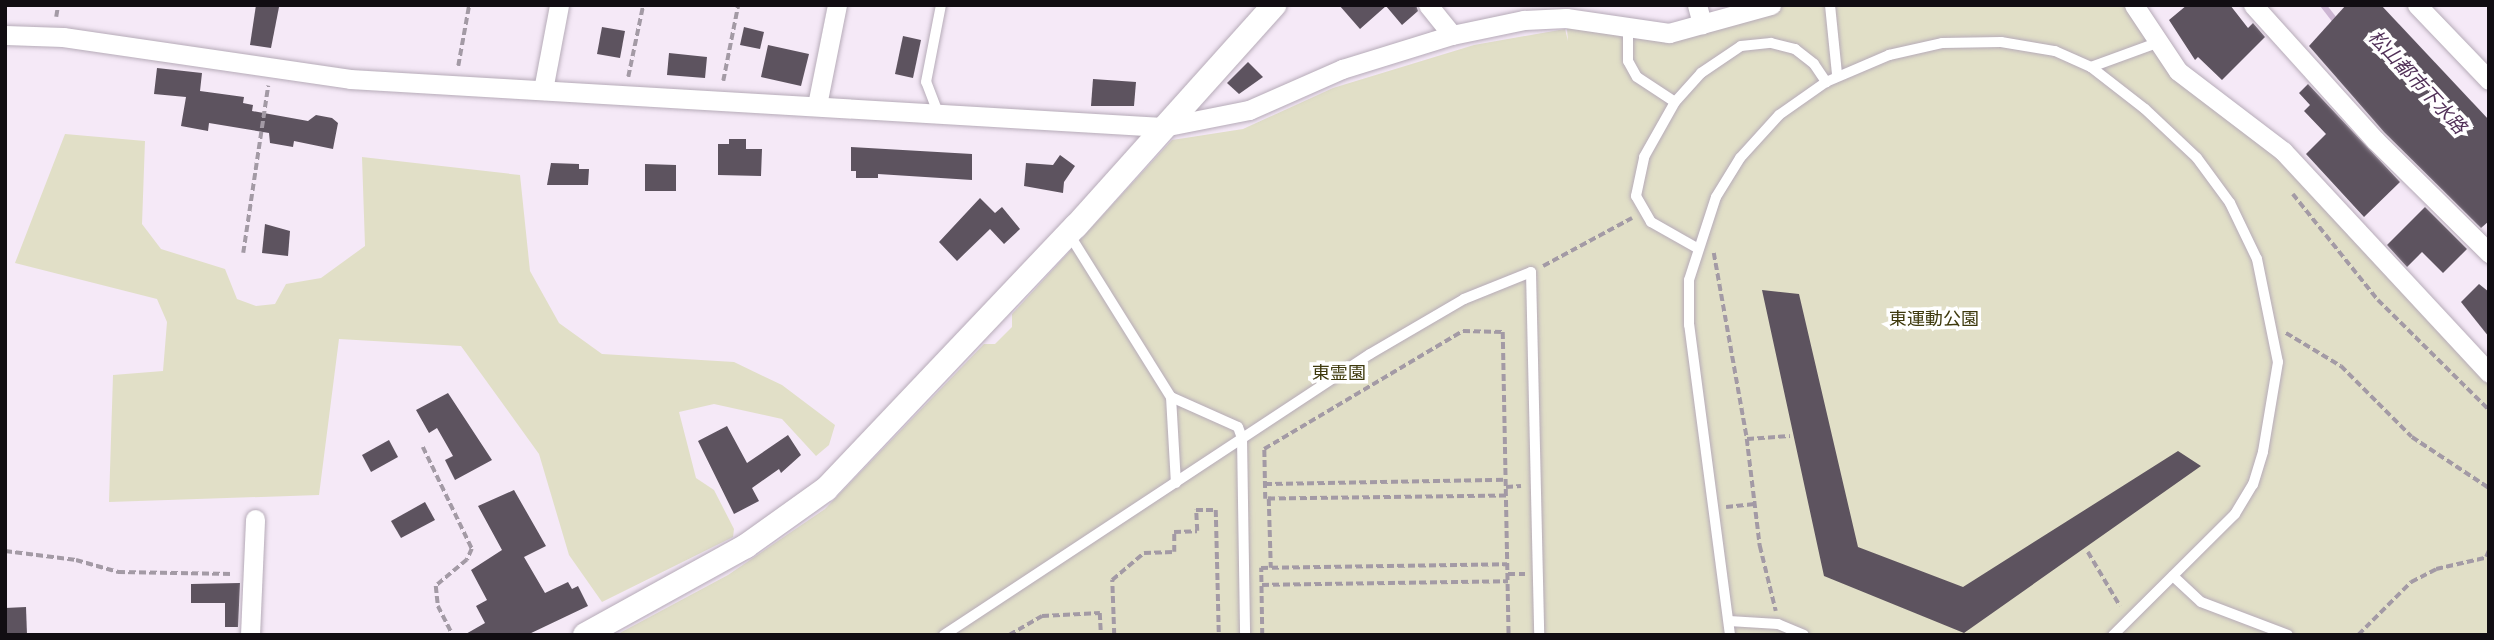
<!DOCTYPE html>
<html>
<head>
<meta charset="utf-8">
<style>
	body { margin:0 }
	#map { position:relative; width:2494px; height:640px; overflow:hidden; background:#f5e9f7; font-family:Roboto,"Noto Sans JP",sans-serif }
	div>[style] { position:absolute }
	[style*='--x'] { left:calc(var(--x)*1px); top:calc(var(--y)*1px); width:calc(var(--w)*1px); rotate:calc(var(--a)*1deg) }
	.green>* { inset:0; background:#e1dfc7 }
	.stream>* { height:6px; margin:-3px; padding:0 3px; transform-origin:3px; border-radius:3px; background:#ccb5d2 }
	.building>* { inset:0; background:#5d535f }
	.path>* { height:3.5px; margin-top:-1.75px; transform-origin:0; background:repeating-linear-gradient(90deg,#a39aa5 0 7px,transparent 0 10.5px) }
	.roads { filter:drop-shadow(0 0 2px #b6abb8) drop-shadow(0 0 2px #b6abb8) }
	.service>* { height:10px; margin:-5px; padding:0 5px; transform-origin:5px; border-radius:5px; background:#fff }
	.minor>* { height:19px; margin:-9.5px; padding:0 9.5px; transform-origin:9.5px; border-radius:9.5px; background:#fff }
	.tertiary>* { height:24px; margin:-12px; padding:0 12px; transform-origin:12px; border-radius:12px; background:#fff }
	span { translate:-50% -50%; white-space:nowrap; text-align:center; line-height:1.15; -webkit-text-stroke:7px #fff; paint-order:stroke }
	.park-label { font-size:18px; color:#3e390c }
	.water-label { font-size:19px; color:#513058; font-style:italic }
	.frame { position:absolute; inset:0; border:7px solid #110d12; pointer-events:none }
</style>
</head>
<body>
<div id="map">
	<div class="green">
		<div style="clip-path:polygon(1771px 5px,2134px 5px,2157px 43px,2283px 151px,2489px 373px,2489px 635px,616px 635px,728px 575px,825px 509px,984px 344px,995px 344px,1012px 327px,1012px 314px,1172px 140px,1243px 129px,1333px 88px,1474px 45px,1565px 29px,1568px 41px,1566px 18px,1669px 33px)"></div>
		<div style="clip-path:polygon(65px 134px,145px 141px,142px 224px,161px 249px,225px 269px,237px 299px,256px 306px,275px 304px,286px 284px,321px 278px,365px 246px,362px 157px,520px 175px,530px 271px,559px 323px,602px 354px,734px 362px,782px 385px,835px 425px,829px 445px,816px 456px,782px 419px,714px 404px,679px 412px,696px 478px,714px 490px,734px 529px,733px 537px,602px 602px,569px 555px,539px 454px,461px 346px,339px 339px,319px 495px,109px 502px,113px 375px,163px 371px,167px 322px,157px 299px,15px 263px)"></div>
	</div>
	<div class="stream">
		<div style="--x:2323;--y:5;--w:23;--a:52"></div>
	</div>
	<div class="building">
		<div style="clip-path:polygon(256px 5px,279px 7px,271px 48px,250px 45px)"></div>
		<div style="clip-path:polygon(1339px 5px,1416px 5px,1418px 11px,1402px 25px,1386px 6px,1360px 29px)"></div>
		<div style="clip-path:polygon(2187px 5px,2230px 5px,2248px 28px,2253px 23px,2265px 37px,2222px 80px,2198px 57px,2195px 60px,2169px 20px)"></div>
		<div style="clip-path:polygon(2346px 5px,2381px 5px,2489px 120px,2489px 221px,2481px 228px,2384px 132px,2309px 46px)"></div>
		<div style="clip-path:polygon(602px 27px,625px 31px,620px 58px,597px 54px)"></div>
		<div style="clip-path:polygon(744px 27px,764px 32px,760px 49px,740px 45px)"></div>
		<div style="clip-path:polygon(903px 36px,921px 40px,913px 78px,895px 74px)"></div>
		<div style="clip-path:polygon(768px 45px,809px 54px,801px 86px,761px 77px)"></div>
		<div style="clip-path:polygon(669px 53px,707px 57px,705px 78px,667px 75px)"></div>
		<div style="clip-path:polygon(1248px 62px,1263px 77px,1239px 94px,1227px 83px)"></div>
		<div style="clip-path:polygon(157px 68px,202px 73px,200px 91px,244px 97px,243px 103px,253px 105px,252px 111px,308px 121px,316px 115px,332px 118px,338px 123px,333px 149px,294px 141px,293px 147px,270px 143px,269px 133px,209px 123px,208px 131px,181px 126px,186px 97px,154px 94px)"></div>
		<div style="clip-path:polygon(1093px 79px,1136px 82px,1134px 106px,1091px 106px)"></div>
		<div style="clip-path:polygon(2308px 84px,2400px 182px,2364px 217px,2306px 154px,2326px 134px,2304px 111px,2310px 105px,2299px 93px)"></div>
		<div style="clip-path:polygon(729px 139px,746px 139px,746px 149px,762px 149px,761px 176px,718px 175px,718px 144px,729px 144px)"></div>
		<div style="clip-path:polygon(851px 147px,972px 154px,972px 180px,878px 174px,878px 178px,856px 178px,856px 171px,851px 171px)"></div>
		<div style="clip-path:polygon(1060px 155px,1075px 166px,1064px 182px,1063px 193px,1024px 186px,1026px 163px,1053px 165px)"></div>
		<div style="clip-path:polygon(551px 163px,579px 164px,579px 169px,589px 169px,588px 185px,547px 185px)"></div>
		<div style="clip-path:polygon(645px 164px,676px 165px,676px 191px,645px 191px)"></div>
		<div style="clip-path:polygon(980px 198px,995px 213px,1002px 207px,1020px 229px,1004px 244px,990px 229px,957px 261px,939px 242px)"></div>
		<div style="clip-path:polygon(2425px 207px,2467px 249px,2443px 273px,2422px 252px,2407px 267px,2387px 245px)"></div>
		<div style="clip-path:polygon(265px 224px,290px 231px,288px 256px,262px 253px)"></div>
		<div style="clip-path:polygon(2479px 284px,2489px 292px,2489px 337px,2461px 302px)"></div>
		<div style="clip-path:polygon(1762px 290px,1799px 294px,1858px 547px,1963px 587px,2178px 451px,2201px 466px,1964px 633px,1824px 576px)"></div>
		<div style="clip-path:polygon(448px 393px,492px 460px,455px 480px,445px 460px,453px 456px,437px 428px,429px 433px,416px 410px)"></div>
		<div style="clip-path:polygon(727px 426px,747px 463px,788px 435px,801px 455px,781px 473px,779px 469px,752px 488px,759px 501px,734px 514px,698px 441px)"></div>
		<div style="clip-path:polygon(389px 440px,398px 457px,371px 472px,362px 455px)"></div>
		<div style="clip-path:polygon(514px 490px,546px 546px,524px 557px,545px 593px,568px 582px,572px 589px,578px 586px,588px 606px,527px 635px,464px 635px,485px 623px,476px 606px,487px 600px,471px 570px,502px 550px,478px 506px)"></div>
		<div style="clip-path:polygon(425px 502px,435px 520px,401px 538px,391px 521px)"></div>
		<div style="clip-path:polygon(240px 583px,238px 627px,225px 627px,225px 603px,191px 603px,191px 584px)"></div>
		<div style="clip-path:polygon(26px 607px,27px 635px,5px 635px,5px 608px)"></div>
	</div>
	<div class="path">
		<div style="--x:56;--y:17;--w:12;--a:-81"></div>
		<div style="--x:458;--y:66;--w:62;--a:-79.8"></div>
		<div style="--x:628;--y:77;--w:74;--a:-78.2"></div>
		<div style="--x:723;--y:81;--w:77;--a:-78.8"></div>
		<div style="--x:2293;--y:194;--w:136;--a:51.3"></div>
		<div style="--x:2378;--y:300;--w:156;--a:44.7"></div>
		<div style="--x:243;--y:253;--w:169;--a:-81.5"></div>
		<div style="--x:1714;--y:253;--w:189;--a:79.9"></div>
		<div style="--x:1747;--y:439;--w:108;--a:83.1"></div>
		<div style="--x:1760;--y:546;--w:67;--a:76.2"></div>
		<div style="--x:1543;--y:266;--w:101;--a:-28.3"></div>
		<div style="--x:2286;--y:333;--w:64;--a:31"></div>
		<div style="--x:2341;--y:366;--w:100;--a:45"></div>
		<div style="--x:2412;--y:437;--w:92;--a:33.5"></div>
		<div style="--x:1747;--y:439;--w:43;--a:-4"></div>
		<div style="--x:423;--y:447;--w:113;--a:64.3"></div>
		<div style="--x:472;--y:549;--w:12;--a:114"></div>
		<div style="--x:467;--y:560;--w:40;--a:140"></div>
		<div style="--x:436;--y:586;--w:20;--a:84"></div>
		<div style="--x:438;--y:606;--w:33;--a:63"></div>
		<div style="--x:1265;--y:484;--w:241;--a:-1"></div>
		<div style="--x:1506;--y:487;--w:15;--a:-4"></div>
		<div style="--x:1506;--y:496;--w:241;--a:179.3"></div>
		<div style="--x:1265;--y:499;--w:50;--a:-91.1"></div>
		<div style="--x:1264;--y:449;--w:231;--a:-30.7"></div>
		<div style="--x:1463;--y:331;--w:40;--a:1.4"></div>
		<div style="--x:1503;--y:332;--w:303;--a:88.9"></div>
		<div style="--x:1269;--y:499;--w:69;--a:88.3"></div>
		<div style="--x:1726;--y:507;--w:29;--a:-6"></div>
		<div style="--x:5;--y:551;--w:72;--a:7.2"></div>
		<div style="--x:76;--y:560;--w:44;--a:15.9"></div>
		<div style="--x:118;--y:572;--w:115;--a:1"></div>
		<div style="--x:2088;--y:552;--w:63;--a:59.3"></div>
		<div style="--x:2486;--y:557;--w:8;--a:-67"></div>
		<div style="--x:1508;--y:574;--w:17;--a:0"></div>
		<div style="--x:1262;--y:585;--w:246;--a:-0.9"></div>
		<div style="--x:1009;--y:635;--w:38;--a:-30"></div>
		<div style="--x:1042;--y:616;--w:58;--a:-3"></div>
		<div style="--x:1100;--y:613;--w:22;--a:87"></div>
		<div style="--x:1114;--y:635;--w:55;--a:-92.1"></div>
		<div style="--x:1112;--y:580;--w:42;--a:-40.2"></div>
		<div style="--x:1144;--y:553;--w:30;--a:-2"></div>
		<div style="--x:1174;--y:552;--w:20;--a:-90"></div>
		<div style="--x:1174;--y:532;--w:23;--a:-2"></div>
		<div style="--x:1197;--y:531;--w:21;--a:-93"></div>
		<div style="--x:1196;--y:510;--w:20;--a:0"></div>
		<div style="--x:1216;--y:510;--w:125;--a:88.6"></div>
		<div style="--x:1262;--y:635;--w:67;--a:-90.9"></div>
		<div style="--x:1261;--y:568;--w:246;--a:-0.9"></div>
		<div style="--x:2358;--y:635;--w:75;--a:-45"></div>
		<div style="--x:2411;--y:582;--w:28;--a:-27"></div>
		<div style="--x:2436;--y:569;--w:54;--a:-12.8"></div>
	</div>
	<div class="roads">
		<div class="service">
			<div style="--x:1830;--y:5;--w:69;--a:84.2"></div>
			<div style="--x:1628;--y:30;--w:31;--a:90"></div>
			<div style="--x:1628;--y:61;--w:18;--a:61"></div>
			<div style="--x:1637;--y:77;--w:45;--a:33.3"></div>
			<div style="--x:2091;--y:67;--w:68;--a:37.9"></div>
			<div style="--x:2145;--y:109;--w:71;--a:43.3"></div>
			<div style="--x:2197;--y:158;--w:56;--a:53.7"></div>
			<div style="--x:2230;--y:203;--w:62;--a:64.3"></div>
			<div style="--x:2257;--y:259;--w:105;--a:78.5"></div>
			<div style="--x:2278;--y:362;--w:91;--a:99.5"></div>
			<div style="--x:2263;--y:452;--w:34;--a:107"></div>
			<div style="--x:2253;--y:484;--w:35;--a:121"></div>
			<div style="--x:2235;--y:514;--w:172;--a:135.2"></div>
			<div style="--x:937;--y:110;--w:30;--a:-111"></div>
			<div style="--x:926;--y:82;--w:78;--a:-79"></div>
			<div style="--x:1069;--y:234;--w:192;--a:58"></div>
			<div style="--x:1171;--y:397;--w:73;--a:24.1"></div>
			<div style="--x:1238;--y:427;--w:12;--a:70"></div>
			<div style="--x:1242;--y:438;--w:197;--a:89.1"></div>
			<div style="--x:1697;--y:248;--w:53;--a:-150.5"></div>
			<div style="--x:1651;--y:222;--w:30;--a:-120"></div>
			<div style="--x:1636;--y:196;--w:40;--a:-78"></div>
			<div style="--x:1644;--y:157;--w:63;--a:-60.6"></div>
			<div style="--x:1675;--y:102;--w:39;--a:-48"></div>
			<div style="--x:1701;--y:73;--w:48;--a:-34"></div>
			<div style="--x:1741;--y:46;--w:30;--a:-6"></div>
			<div style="--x:1771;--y:43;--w:25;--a:14"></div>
			<div style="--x:1795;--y:49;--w:24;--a:38"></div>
			<div style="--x:1814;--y:64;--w:22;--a:56"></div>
			<div style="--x:1171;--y:397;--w:86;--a:86.7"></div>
			<div style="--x:2173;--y:576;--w:38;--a:43"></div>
			<div style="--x:2201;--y:602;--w:93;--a:20.8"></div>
			<div style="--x:1729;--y:621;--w:49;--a:3.5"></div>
			<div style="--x:1778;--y:624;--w:28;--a:23"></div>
			<div style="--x:944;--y:635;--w:510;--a:-33.41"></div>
			<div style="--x:1370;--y:354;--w:109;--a:-30.3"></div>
			<div style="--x:1464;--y:299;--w:72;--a:-21.9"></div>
			<div style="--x:1531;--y:272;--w:363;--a:88.7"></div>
			<div style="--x:1730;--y:635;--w:313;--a:-97.5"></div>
			<div style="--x:1689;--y:325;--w:45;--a:-90"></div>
			<div style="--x:1689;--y:280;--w:87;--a:-72"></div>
			<div style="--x:1716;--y:197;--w:46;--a:-58.4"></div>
			<div style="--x:1740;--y:158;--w:58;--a:-47.8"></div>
			<div style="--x:1779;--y:115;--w:57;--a:-35.1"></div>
			<div style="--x:1826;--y:82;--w:69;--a:-23.2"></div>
			<div style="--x:1889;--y:55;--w:54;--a:-12.8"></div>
			<div style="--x:1942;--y:43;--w:59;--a:-1"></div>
			<div style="--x:2001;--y:42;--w:55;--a:9.5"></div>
			<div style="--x:2055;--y:51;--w:39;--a:24"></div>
			<div style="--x:2091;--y:67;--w:70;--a:-20"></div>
		</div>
		<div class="minor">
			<div style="--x:1428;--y:5;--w:38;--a:51"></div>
			<div style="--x:1697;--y:5;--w:20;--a:75"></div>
			<div style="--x:2134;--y:5;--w:79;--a:56.3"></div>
			<div style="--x:2178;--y:71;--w:132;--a:37.3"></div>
			<div style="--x:2283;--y:151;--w:303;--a:47.1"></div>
			<div style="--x:2253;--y:5;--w:182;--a:47.9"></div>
			<div style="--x:2375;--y:140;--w:161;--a:44.7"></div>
			<div style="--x:2417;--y:5;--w:104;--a:46.2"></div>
			<div style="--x:5;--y:35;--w:58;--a:2"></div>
			<div style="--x:63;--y:37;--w:290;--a:8.3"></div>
			<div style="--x:350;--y:79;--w:814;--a:3.38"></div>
			<div style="--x:1163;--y:127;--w:88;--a:-11.2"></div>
			<div style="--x:1249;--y:110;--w:102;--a:-23.8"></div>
			<div style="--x:1342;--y:69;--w:115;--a:-17.2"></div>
			<div style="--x:1452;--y:35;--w:74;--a:-11.8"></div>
			<div style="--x:1524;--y:20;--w:42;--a:-2.7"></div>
			<div style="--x:1566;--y:18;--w:104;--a:8.3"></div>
			<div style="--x:1669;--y:33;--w:106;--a:-15.4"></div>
			<div style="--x:543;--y:90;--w:86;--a:-79.3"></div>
			<div style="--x:817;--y:105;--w:102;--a:-78.7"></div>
			<div style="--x:250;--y:635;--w:116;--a:-87.5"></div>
		</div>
		<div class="tertiary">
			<div style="--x:585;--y:635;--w:184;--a:-28.9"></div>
			<div style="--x:746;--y:546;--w:98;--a:-35.5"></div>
			<div style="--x:826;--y:489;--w:363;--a:-46.5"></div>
			<div style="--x:1076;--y:226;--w:297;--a:-48.1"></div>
		</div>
	</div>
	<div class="park-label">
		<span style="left:1934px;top:319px">東運動公園</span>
		<span style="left:1339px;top:373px">東霊園</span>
	</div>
	<div class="water-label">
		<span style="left:2417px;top:82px;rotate:47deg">松山都市下水路</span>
	</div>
	<div class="frame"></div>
</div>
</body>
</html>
